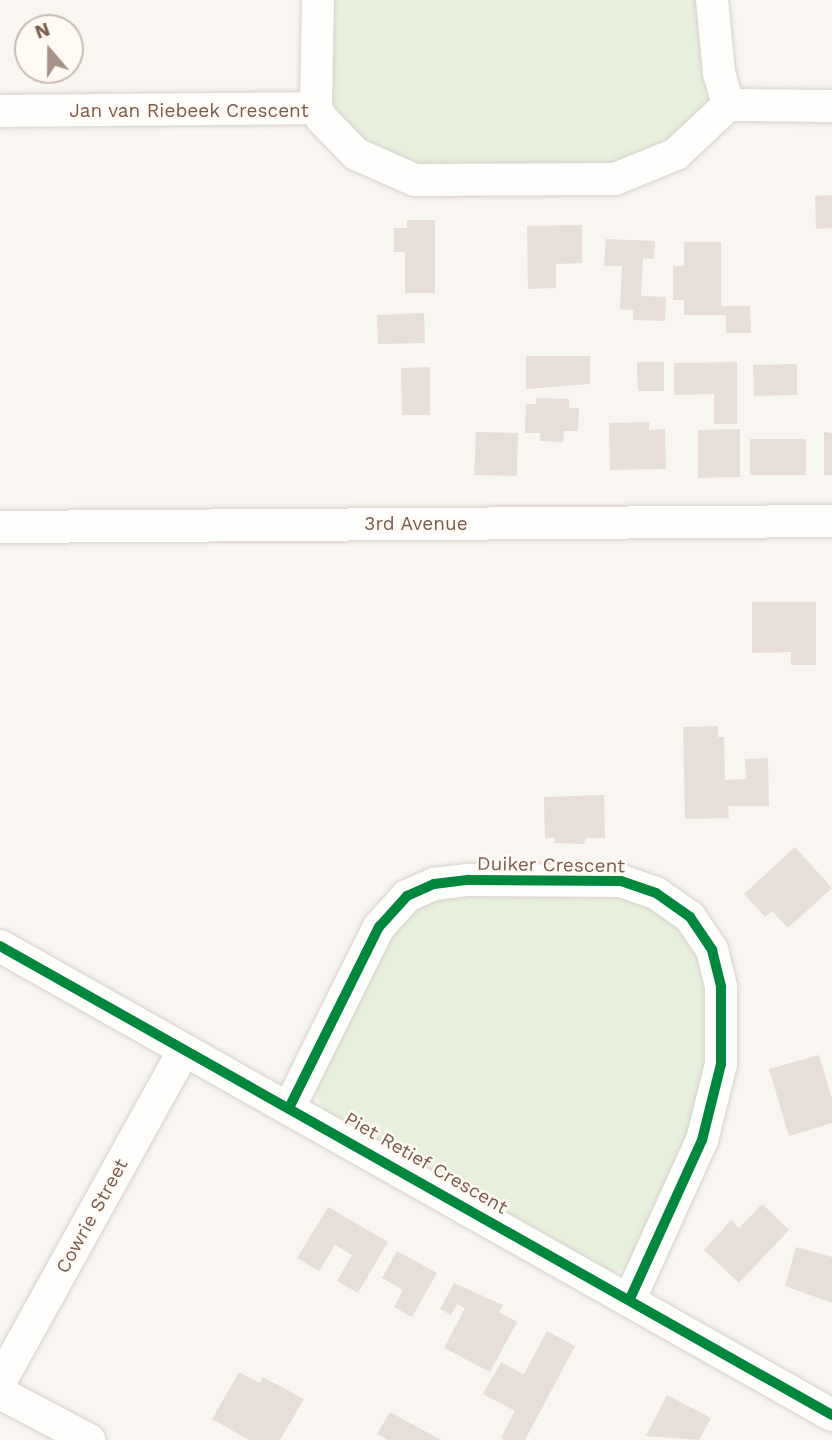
<!DOCTYPE html>
<html>
<head>
<meta charset="utf-8">
<style>
	body { margin:0 }
	#map { position:relative; width:832px; height:1440px; overflow:hidden; background:#f9f5f0; font-family:"Work Sans",sans-serif }
	div>[style] { position:absolute }
	[style*='--x'] { left:calc(var(--x)*1px); top:calc(var(--y)*1px); width:calc(var(--w)*1px); rotate:calc(var(--a)*1deg) }
	.green>* { inset:0; background:#e7f0db }
	.building>* { inset:0; background:#e6ded7 }
	.roads { filter:drop-shadow(0 0 2px #d7d1cb) drop-shadow(0 0 2px #d7d1cb) }
	.minor>* { height:32px; margin:-16px; padding:0 16px; transform-origin:16px; border-radius:16px; background:#fefefd }
	.cycleway>* { height:10px; margin:-5px; padding:0 5px; transform-origin:5px; border-radius:5px; background:#00873e }
	span { translate:-50% -50%; white-space:nowrap; text-align:center; line-height:1.15; -webkit-text-stroke:5px #fffaf3; paint-order:stroke }
	.street-label { font-size:19px; color:#7a5c4d }
	.north { position:absolute; left:14px; top:14px; width:70px; height:70px; box-sizing:border-box; background:#fffaf3; border:2px solid #cabbb1; border-radius:50%; rotate:340deg; font-size:19px; font-weight:700; line-height:28px; text-align:center; color:#7a5c4d }
	.north::after { content:''; display:block; margin:auto; width:24px; height:32px; background:#a69286; clip-path:polygon(50% 0,100% 100%,50% 72%,0 100%) }
</style>
</head>
<body>
<div id="map">
	<div class="green">
		<div style="clip-path:polygon(325px 0,704px 0,711px 102px,702px 120px,629px 166px,429px 173px,387px 162px,330px 110px)"></div>
		<div style="clip-path:polygon(617px 891px,669px 914px,705px 962px,710px 1038px,698px 1109px,631px 1266px,616px 1272px,607px 1271px,323px 1111px,314px 1086px,394px 924px,435px 895px)"></div>
	</div>
	<div class="building">
		<div style="clip-path:polygon(832px 195px,832px 228px,816px 229px,815px 196px)"></div>
		<div style="clip-path:polygon(407px 220px,435px 220px,435px 293px,405px 293px,405px 252px,394px 252px,394px 228px,407px 228px)"></div>
		<div style="clip-path:polygon(582px 225px,582px 263px,556px 264px,556px 288px,528px 289px,527px 226px)"></div>
		<div style="clip-path:polygon(606px 239px,655px 241px,654px 259px,643px 258px,641px 296px,666px 297px,665px 321px,633px 320px,633px 310px,620px 309px,622px 266px,604px 266px)"></div>
		<div style="clip-path:polygon(684px 242px,721px 242px,721px 306px,750px 306px,751px 333px,726px 333px,726px 315px,684px 315px,684px 300px,673px 300px,673px 266px,684px 266px)"></div>
		<div style="clip-path:polygon(424px 313px,425px 343px,378px 344px,377px 315px)"></div>
		<div style="clip-path:polygon(526px 356px,590px 356px,590px 384px,526px 389px)"></div>
		<div style="clip-path:polygon(637px 362px,664px 362px,664px 391px,638px 391px)"></div>
		<div style="clip-path:polygon(737px 362px,737px 424px,714px 424px,714px 394px,674px 395px,674px 363px)"></div>
		<div style="clip-path:polygon(797px 364px,797px 395px,754px 396px,753px 365px)"></div>
		<div style="clip-path:polygon(430px 367px,430px 415px,402px 415px,401px 368px)"></div>
		<div style="clip-path:polygon(536px 398px,569px 399px,569px 408px,579px 408px,578px 431px,564px 431px,563px 442px,540px 441px,540px 433px,525px 433px,526px 404px,536px 404px)"></div>
		<div style="clip-path:polygon(649px 422px,649px 430px,665px 429px,666px 469px,610px 470px,609px 423px)"></div>
		<div style="clip-path:polygon(740px 429px,740px 477px,698px 478px,698px 430px)"></div>
		<div style="clip-path:polygon(476px 432px,518px 433px,517px 476px,474px 475px)"></div>
		<div style="clip-path:polygon(824px 432px,832px 433px,832px 475px,824px 475px)"></div>
		<div style="clip-path:polygon(750px 439px,806px 439px,806px 475px,750px 475px)"></div>
		<div style="clip-path:polygon(752px 602px,816px 602px,816px 665px,791px 665px,791px 652px,752px 653px)"></div>
		<div style="clip-path:polygon(718px 726px,718px 737px,724px 737px,725px 780px,746px 779px,745px 759px,768px 758px,769px 806px,728px 806px,729px 818px,685px 819px,683px 727px)"></div>
		<div style="clip-path:polygon(604px 795px,605px 838px,586px 838px,584px 844px,554px 843px,555px 838px,545px 838px,544px 797px)"></div>
		<div style="clip-path:polygon(795px 847px,832px 888px,788px 928px,772px 911px,765px 917px,744px 894px)"></div>
		<div style="clip-path:polygon(819px 1055px,832px 1099px,832px 1123px,789px 1136px,769px 1069px)"></div>
		<div style="clip-path:polygon(762px 1204px,789px 1230px,739px 1283px,704px 1250px,731px 1220px,739px 1228px)"></div>
		<div style="clip-path:polygon(328px 1207px,388px 1242px,358px 1293px,337px 1281px,352px 1255px,335px 1245px,319px 1271px,297px 1258px)"></div>
		<div style="clip-path:polygon(796px 1247px,832px 1257px,832px 1303px,785px 1286px)"></div>
		<div style="clip-path:polygon(397px 1251px,437px 1273px,412px 1317px,394px 1307px,403px 1290px,382px 1278px)"></div>
		<div style="clip-path:polygon(454px 1283px,503px 1305px,499px 1312px,517px 1322px,490px 1372px,444px 1348px,465px 1308px,457px 1304px,451px 1315px,440px 1309px)"></div>
		<div style="clip-path:polygon(547px 1331px,575px 1346px,525px 1440px,504px 1440px,501px 1438px,515px 1411px,483px 1394px,501px 1362px,524px 1374px)"></div>
		<div style="clip-path:polygon(239px 1372px,260px 1383px,263px 1377px,304px 1399px,280px 1440px,249px 1440px,212px 1419px)"></div>
		<div style="clip-path:polygon(667px 1395px,711px 1418px,699px 1440px,646px 1436px)"></div>
		<div style="clip-path:polygon(390px 1412px,441px 1440px,388px 1440px,377px 1434px)"></div>
	</div>
	<div class="roads">
		<div class="minor">
			<div style="--x:318;--y:0;--w:108;--a:91.1"></div>
			<div style="--x:316;--y:108;--w:11;--a:63"></div>
			<div style="--x:321;--y:118;--w:50;--a:45.8"></div>
			<div style="--x:356;--y:154;--w:64;--a:23.8"></div>
			<div style="--x:415;--y:180;--w:200;--a:-0.3"></div>
			<div style="--x:615;--y:179;--w:66;--a:-22.3"></div>
			<div style="--x:676;--y:154;--w:71;--a:-43.3"></div>
			<div style="--x:712;--y:0;--w:73;--a:84.5"></div>
			<div style="--x:719;--y:73;--w:33;--a:74"></div>
			<div style="--x:728;--y:105;--w:104;--a:0.6"></div>
			<div style="--x:0;--y:111;--w:316;--a:-0.5"></div>
			<div style="--x:0;--y:527;--w:832;--a:-0.41"></div>
			<div style="--x:0;--y:946;--w:955;--a:29.41"></div>
			<div style="--x:290;--y:1106;--w:200;--a:-63.6"></div>
			<div style="--x:379;--y:927;--w:42;--a:-47.9"></div>
			<div style="--x:407;--y:896;--w:30;--a:-24"></div>
			<div style="--x:434;--y:884;--w:34;--a:-7"></div>
			<div style="--x:468;--y:880;--w:153;--a:0.4"></div>
			<div style="--x:621;--y:881;--w:37;--a:19"></div>
			<div style="--x:656;--y:893;--w:42;--a:35.2"></div>
			<div style="--x:690;--y:917;--w:40;--a:56"></div>
			<div style="--x:712;--y:950;--w:38;--a:76"></div>
			<div style="--x:721;--y:987;--w:77;--a:90"></div>
			<div style="--x:721;--y:1064;--w:78;--a:104"></div>
			<div style="--x:702;--y:1140;--w:175;--a:114.4"></div>
			<div style="--x:0;--y:1382;--w:380;--a:-61"></div>
			<div style="--x:0;--y:1393;--w:101;--a:27.8"></div>
		</div>
	</div>
	<div class="cycleway">
		<div style="--x:0;--y:946;--w:955;--a:29.41"></div>
		<div style="--x:290;--y:1106;--w:200;--a:-63.6"></div>
		<div style="--x:379;--y:927;--w:42;--a:-47.9"></div>
		<div style="--x:407;--y:896;--w:30;--a:-24"></div>
		<div style="--x:434;--y:884;--w:34;--a:-7"></div>
		<div style="--x:468;--y:880;--w:153;--a:0.4"></div>
		<div style="--x:621;--y:881;--w:37;--a:19"></div>
		<div style="--x:656;--y:893;--w:42;--a:35.2"></div>
		<div style="--x:690;--y:917;--w:40;--a:56"></div>
		<div style="--x:712;--y:950;--w:38;--a:76"></div>
		<div style="--x:721;--y:987;--w:77;--a:90"></div>
		<div style="--x:721;--y:1064;--w:78;--a:104"></div>
		<div style="--x:702;--y:1140;--w:175;--a:114.4"></div>
	</div>
	<div class="street-label">
		<span style="left:189px;top:111px">Jan van Riebeek Crescent</span>
		<span style="left:416px;top:524px">3rd Avenue</span>
		<span style="left:551px;top:865px;rotate:1deg">Duiker Crescent</span>
		<span style="left:426px;top:1163px;rotate:30deg">Piet Retief Crescent</span>
		<span style="left:92px;top:1216px;rotate:-61deg">Cowrie Street</span>
	</div>
	<div class="north">N</div>
</div>
</body>
</html>
